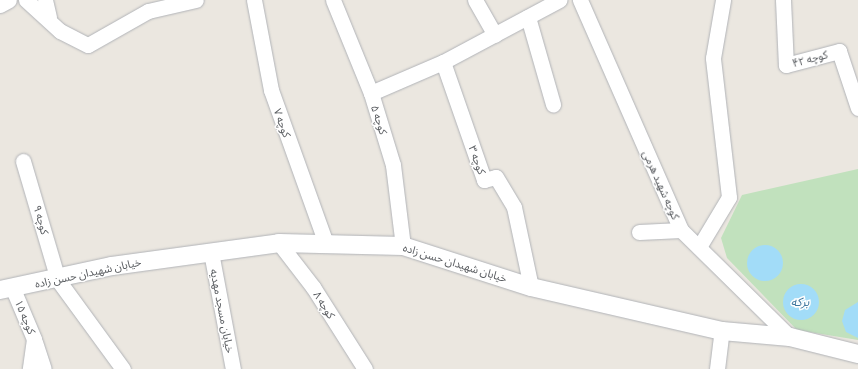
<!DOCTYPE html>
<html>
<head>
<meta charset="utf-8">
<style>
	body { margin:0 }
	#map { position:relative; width:858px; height:369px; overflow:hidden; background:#ebe7e0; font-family:Barlow,"Noto Sans Arabic",sans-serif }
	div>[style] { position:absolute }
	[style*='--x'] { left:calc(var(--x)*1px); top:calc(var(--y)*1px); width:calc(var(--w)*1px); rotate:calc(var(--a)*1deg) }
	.green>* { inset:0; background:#c1e1bd }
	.water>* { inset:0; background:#a2dcf8 }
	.round { border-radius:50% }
	.roads { filter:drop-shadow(0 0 1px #b1b3b7) drop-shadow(0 0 1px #b1b3b7) }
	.minor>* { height:15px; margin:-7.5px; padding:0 7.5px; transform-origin:7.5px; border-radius:7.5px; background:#fff }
	.tertiary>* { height:18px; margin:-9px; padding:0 9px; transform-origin:9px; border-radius:9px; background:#fff }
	span { translate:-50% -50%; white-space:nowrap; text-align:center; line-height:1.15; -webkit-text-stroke:3px #fff; paint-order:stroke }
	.street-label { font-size:11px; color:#595c60 }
	.water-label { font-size:12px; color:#40789f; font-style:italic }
</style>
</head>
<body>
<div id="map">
	<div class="green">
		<div style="clip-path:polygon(858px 169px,858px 340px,797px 330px,727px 258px,721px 238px,742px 195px)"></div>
	</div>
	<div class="water">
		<div class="round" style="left:747px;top:245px;width:36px;height:36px"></div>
		<div class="round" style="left:783px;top:284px;width:36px;height:36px"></div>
		<div style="clip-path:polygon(858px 302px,858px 338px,846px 332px,842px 321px,845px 310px)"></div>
	</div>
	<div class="roads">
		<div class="minor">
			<div style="--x:26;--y:0;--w:46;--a:42.4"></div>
			<div style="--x:60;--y:31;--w:31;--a:27"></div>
			<div style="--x:88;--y:45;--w:69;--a:-29.5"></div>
			<div style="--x:148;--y:11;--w:49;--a:-12.9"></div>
			<div style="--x:45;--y:0;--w:18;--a:77"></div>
			<div style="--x:254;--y:0;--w:92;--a:79.3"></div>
			<div style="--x:271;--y:90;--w:160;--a:70.3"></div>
			<div style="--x:333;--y:0;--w:100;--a:67.8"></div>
			<div style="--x:371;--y:93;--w:75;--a:73"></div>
			<div style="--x:393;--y:165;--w:82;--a:83"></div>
			<div style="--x:475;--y:0;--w:40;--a:60.3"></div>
			<div style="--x:580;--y:0;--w:251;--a:66.3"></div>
			<div style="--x:681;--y:230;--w:153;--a:44.5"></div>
			<div style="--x:783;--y:0;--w:65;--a:87.4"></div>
			<div style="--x:786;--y:65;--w:55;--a:-14.8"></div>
			<div style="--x:839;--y:51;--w:60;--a:71.6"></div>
			<div style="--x:0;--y:5;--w:10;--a:-29"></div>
			<div style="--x:528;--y:17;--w:91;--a:74"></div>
			<div style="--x:443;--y:62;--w:125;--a:70.8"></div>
			<div style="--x:484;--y:180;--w:12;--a:-14"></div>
			<div style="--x:496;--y:177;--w:35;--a:59"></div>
			<div style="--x:514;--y:207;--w:82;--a:78"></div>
			<div style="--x:371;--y:93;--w:78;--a:-23.3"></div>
			<div style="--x:443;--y:62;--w:132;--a:-28.1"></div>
			<div style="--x:23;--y:161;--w:124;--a:73.6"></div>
			<div style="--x:639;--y:232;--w:42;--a:-2.7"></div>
			<div style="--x:279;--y:243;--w:56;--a:52.3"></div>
			<div style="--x:313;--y:287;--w:97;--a:57.6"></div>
			<div style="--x:699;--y:247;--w:58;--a:-59"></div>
			<div style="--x:729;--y:197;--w:140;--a:-96.6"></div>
			<div style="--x:713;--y:58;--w:59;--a:-80.2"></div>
			<div style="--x:211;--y:252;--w:119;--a:79.4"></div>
			<div style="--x:58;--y:280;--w:110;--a:53.9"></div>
			<div style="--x:13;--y:289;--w:54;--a:67.2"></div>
			<div style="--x:34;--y:339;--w:30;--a:98"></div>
			<div style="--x:35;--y:342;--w:28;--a:72"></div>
			<div style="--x:717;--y:369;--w:38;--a:-83"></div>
		</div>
		<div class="tertiary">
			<div style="--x:0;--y:290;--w:115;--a:-12.1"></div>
			<div style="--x:112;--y:266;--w:169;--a:-7.8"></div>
			<div style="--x:279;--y:243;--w:124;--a:1.4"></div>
			<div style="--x:403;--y:246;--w:134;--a:17.8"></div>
			<div style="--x:531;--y:287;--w:196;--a:13"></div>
			<div style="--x:722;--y:331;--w:68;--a:5"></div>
			<div style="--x:790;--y:337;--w:70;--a:14"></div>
		</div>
	</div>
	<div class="street-label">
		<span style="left:810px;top:59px;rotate:-15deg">کوچه ۴۲</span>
		<span style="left:379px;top:120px;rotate:72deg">کوچه ۵</span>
		<span style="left:282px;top:123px;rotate:70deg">کوچه ۷</span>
		<span style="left:477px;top:160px;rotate:70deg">کوچه ۳</span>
		<span style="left:661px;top:185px;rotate:66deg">کوچه شهید هرمی</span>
		<span style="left:41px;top:220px;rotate:74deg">کوچه ۹</span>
		<span style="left:455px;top:263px;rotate:17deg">خیابان شهیدان حسن زاده</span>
		<span style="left:88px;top:273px;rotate:-12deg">خیابان شهیدان حسن زاده</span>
		<span style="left:324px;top:305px;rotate:58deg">کوچه ۸</span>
		<span style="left:222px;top:311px;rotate:79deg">خیابان مسجد مهدیه</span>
		<span style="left:25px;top:317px;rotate:67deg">کوچه ۱۵</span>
	</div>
	<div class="water-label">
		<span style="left:800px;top:302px">برکه</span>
	</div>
</div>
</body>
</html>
